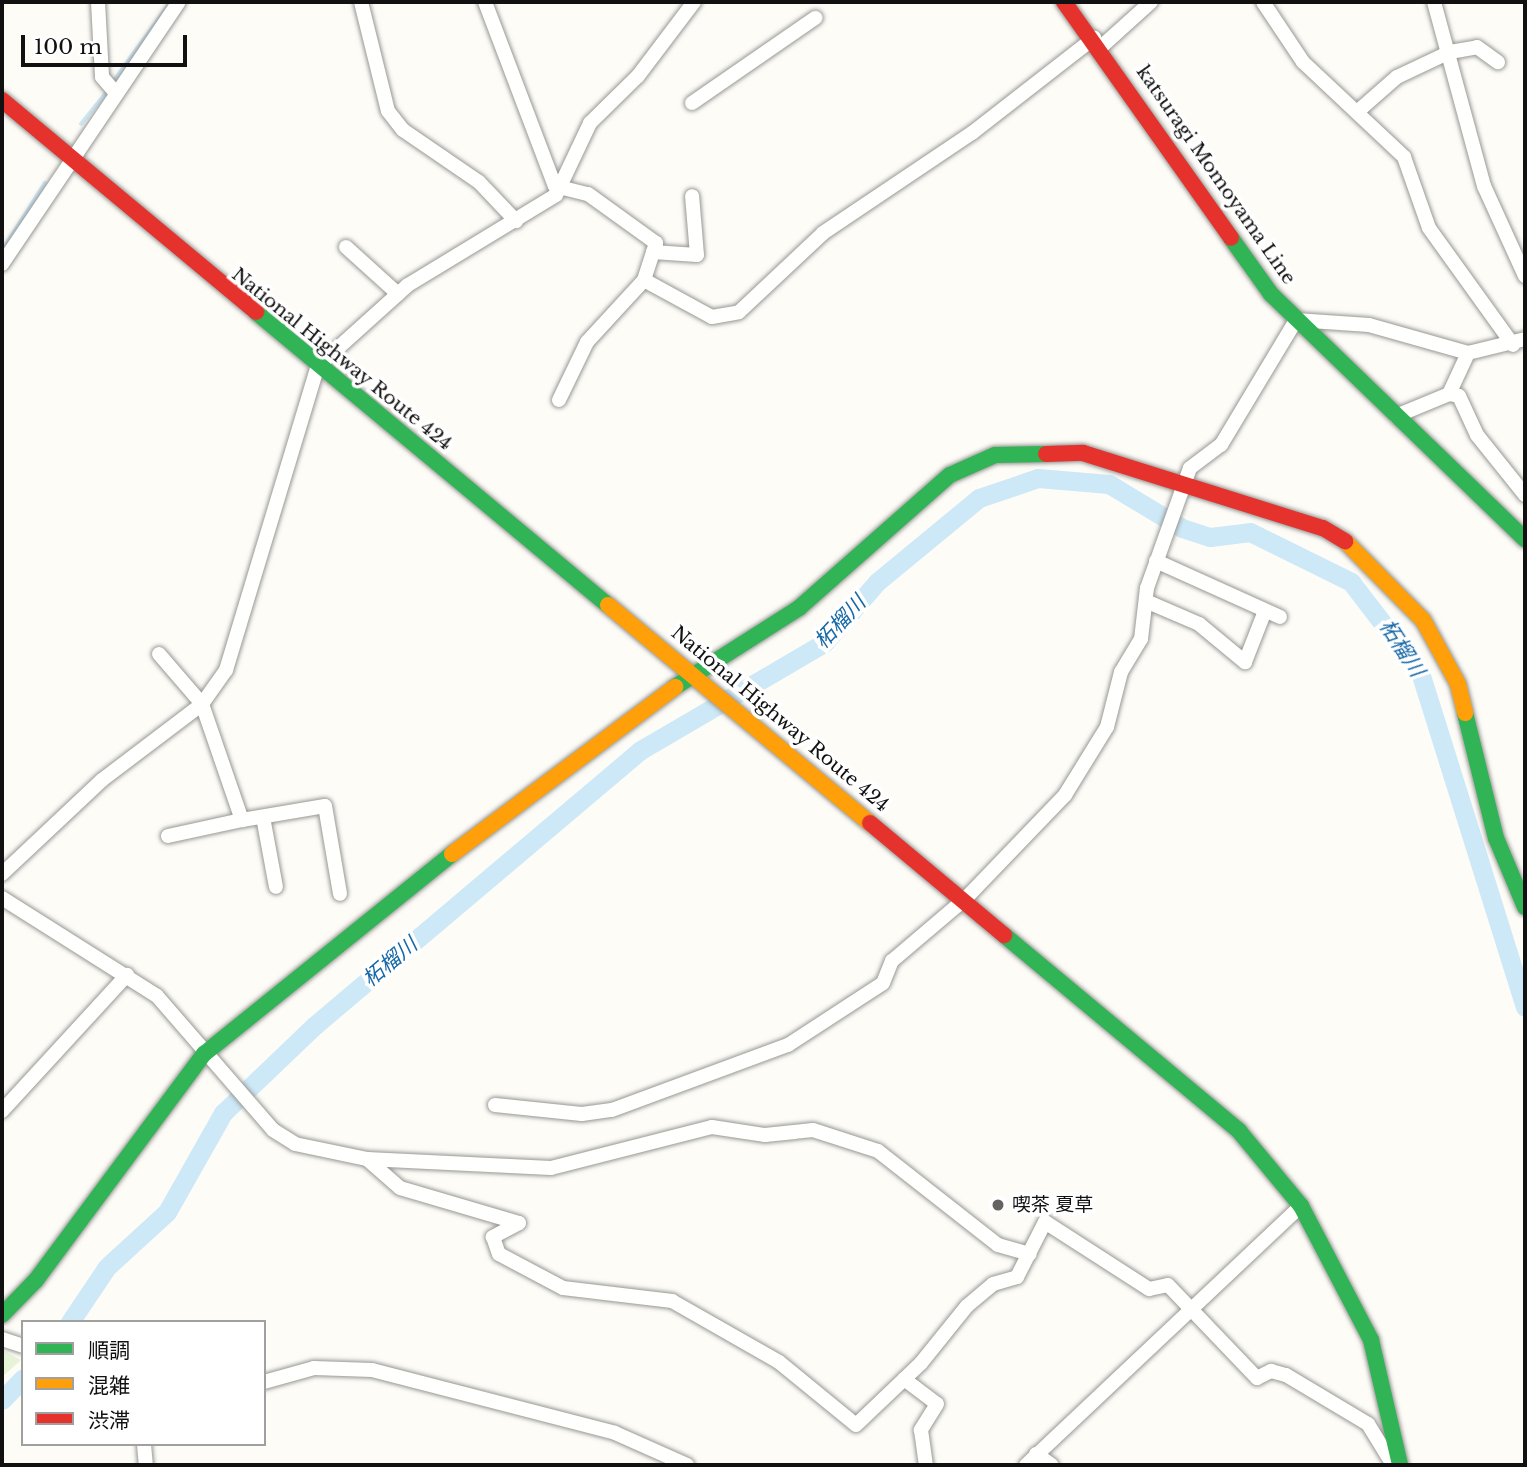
<!DOCTYPE html>
<html>
<head>
<meta charset="utf-8">
<style>
	body { margin:0 }
	#map { position:relative; width:1527px; height:1467px; overflow:hidden; background:#fdfcf7; font-family:"Libre Baskerville","Noto Sans JP",serif }
	div>[style] { position:absolute }
	[style*='--x'] { left:calc(var(--x)*1px); top:calc(var(--y)*1px); width:calc(var(--w)*1px); rotate:calc(var(--a)*1deg) }
	.green>* { inset:0; background:#e7f3d7 }
	.stream>* { height:3.5px; margin:-1.75px; padding:0 1.75px; transform-origin:1.75px; border-radius:1.75px; background:#cde8f7 }
	.river>* { height:19px; margin:-9.5px; padding:0 9.5px; transform-origin:9.5px; border-radius:9.5px; background:#cde8f7 }
	.roads { filter:drop-shadow(0 0 2px #979795) drop-shadow(0 0 2px #979795) }
	.street>* { height:14px; margin:-7px; padding:0 7px; transform-origin:7px; border-radius:7px; background:#fffffe }
	.fast>* { height:16px; margin:-8px; padding:0 8px; transform-origin:8px; border-radius:8px; background:#30b455 }
	.slow>* { height:16px; margin:-8px; padding:0 8px; transform-origin:8px; border-radius:8px; background:#ff9f0a }
	.jam>* { height:16px; margin:-8px; padding:0 8px; transform-origin:8px; border-radius:8px; background:#e5322d }
	.dots>* { width:19px; height:19px; translate:-50% -50%; box-sizing:border-box; border:4px solid #fff; border-radius:50% }
	span { translate:-50% -50%; white-space:nowrap; text-align:center; line-height:1.15; -webkit-text-stroke:7px #fff; paint-order:stroke }
	.street-label { font-size:19px; color:#111 }
	.poi-label { font-size:19px; color:#111 }
	.left { translate:0 -50%; text-align:left }
	.water-label { font-size:21px; color:#1768a6; font-style:italic }
	.frame { position:absolute; inset:0; border:4px solid #111; pointer-events:none }
	.legend { position:absolute; left:21px; top:1320px; width:245px; height:126px; box-sizing:border-box; background:#fff; border:2px solid #a0a0a0; margin:0; padding:9px 12px; list-style:none; font-size:21px; color:#111 }
	.legend li { display:flex; align-items:center; gap:14px; height:35px }
	.legend b { width:35px; border:2px solid #a0a0a0 }
	.scale { position:absolute; left:21px; top:35px; width:166px; height:32px; box-sizing:border-box; border:4px solid #111; border-top:0; padding-left:9px; font-size:21px; line-height:24px; white-space:nowrap; color:#111; -webkit-text-stroke:5px #fff; paint-order:stroke }
</style>
</head>
<body>
<div id="map">
	<div class="green">
		<div style="clip-path:polygon(2px 1350px,21px 1360px,2px 1377px)"></div>
	</div>
	<div class="stream">
		<div style="--x:113;--y:82;--w:97;--a:-54.2"></div>
		<div style="--x:81;--y:124;--w:45;--a:-51.3"></div>
		<div style="--x:2;--y:251;--w:80;--a:-57.7"></div>
	</div>
	<div class="river">
		<div style="--x:70;--y:1322;--w:66;--a:-56.1"></div>
		<div style="--x:107;--y:1267;--w:81;--a:-42.5"></div>
		<div style="--x:167;--y:1212;--w:114;--a:-60.5"></div>
		<div style="--x:223;--y:1113;--w:126;--a:-43.7"></div>
		<div style="--x:314;--y:1026;--w:426;--a:-40.2"></div>
		<div style="--x:639;--y:751;--w:214;--a:-30.3"></div>
		<div style="--x:824;--y:643;--w:81;--a:-49"></div>
		<div style="--x:877;--y:582;--w:132;--a:-39.5"></div>
		<div style="--x:979;--y:498;--w:62;--a:-18.7"></div>
		<div style="--x:1038;--y:478;--w:71;--a:4.8"></div>
		<div style="--x:1109;--y:484;--w:85;--a:31.1"></div>
		<div style="--x:1182;--y:528;--w:29;--a:18"></div>
		<div style="--x:1210;--y:537;--w:40;--a:-7.1"></div>
		<div style="--x:1250;--y:532;--w:113;--a:26.3"></div>
		<div style="--x:1351;--y:582;--w:113;--a:52.5"></div>
		<div style="--x:1420;--y:672;--w:351;--a:72.6"></div>
		<div style="--x:2;--y:1400;--w:30;--a:-46"></div>
	</div>
	<div class="roads">
		<div class="street">
			<div style="--x:98;--y:2;--w:75;--a:86.9"></div>
			<div style="--x:102;--y:77;--w:18;--a:49"></div>
			<div style="--x:361;--y:2;--w:112;--a:76.1"></div>
			<div style="--x:388;--y:111;--w:24;--a:52"></div>
			<div style="--x:403;--y:130;--w:92;--a:34.4"></div>
			<div style="--x:479;--y:182;--w:54;--a:46.5"></div>
			<div style="--x:485;--y:2;--w:197;--a:69.2"></div>
			<div style="--x:555;--y:186;--w:34;--a:14"></div>
			<div style="--x:588;--y:194;--w:84;--a:35.8"></div>
			<div style="--x:656;--y:243;--w:39;--a:108"></div>
			<div style="--x:644;--y:280;--w:77;--a:28.6"></div>
			<div style="--x:712;--y:317;--w:27;--a:-10"></div>
			<div style="--x:739;--y:312;--w:115;--a:-43.2"></div>
			<div style="--x:823;--y:233;--w:179;--a:-33.9"></div>
			<div style="--x:972;--y:133;--w:155;--a:-37.9"></div>
			<div style="--x:1263;--y:2;--w:72;--a:56.3"></div>
			<div style="--x:1303;--y:62;--w:139;--a:43.2"></div>
			<div style="--x:1404;--y:157;--w:75;--a:70.6"></div>
			<div style="--x:1429;--y:228;--w:144;--a:54.3"></div>
			<div style="--x:1434;--y:2;--w:191;--a:74.8"></div>
			<div style="--x:1484;--y:186;--w:99;--a:65.5"></div>
			<div style="--x:1101;--y:47;--w:67;--a:-42"></div>
			<div style="--x:692;--y:103;--w:150;--a:-34.6"></div>
			<div style="--x:1357;--y:112;--w:53;--a:-41.2"></div>
			<div style="--x:1397;--y:77;--w:59;--a:-25.3"></div>
			<div style="--x:1450;--y:52;--w:27;--a:-10"></div>
			<div style="--x:1477;--y:47;--w:26;--a:36"></div>
			<div style="--x:346;--y:247;--w:70;--a:42.1"></div>
			<div style="--x:653;--y:252;--w:44;--a:3.9"></div>
			<div style="--x:697;--y:255;--w:59;--a:-94.8"></div>
			<div style="--x:2;--y:264;--w:316;--a:-56"></div>
			<div style="--x:1449;--y:394;--w:10;--a:11"></div>
			<div style="--x:1459;--y:396;--w:43;--a:65.2"></div>
			<div style="--x:1477;--y:435;--w:77;--a:51.3"></div>
			<div style="--x:559;--y:400;--w:64;--a:-64.2"></div>
			<div style="--x:587;--y:342;--w:84;--a:-47.4"></div>
			<div style="--x:1396;--y:416;--w:57;--a:-22.5"></div>
			<div style="--x:1449;--y:394;--w:45;--a:-65.1"></div>
			<div style="--x:1156;--y:561;--w:136;--a:24.3"></div>
			<div style="--x:1148;--y:602;--w:56;--a:23.3"></div>
			<div style="--x:1199;--y:624;--w:60;--a:39.6"></div>
			<div style="--x:1245;--y:662;--w:55;--a:-68.6"></div>
			<div style="--x:159;--y:654;--w:66;--a:49.3"></div>
			<div style="--x:202;--y:704;--w:123;--a:71"></div>
			<div style="--x:242;--y:820;--w:84;--a:-9.6"></div>
			<div style="--x:325;--y:806;--w:89;--a:80.3"></div>
			<div style="--x:263;--y:817;--w:71;--a:79.5"></div>
			<div style="--x:168;--y:836;--w:76;--a:-12.2"></div>
			<div style="--x:2;--y:874;--w:137;--a:-43.2"></div>
			<div style="--x:102;--y:780;--w:126;--a:-37.2"></div>
			<div style="--x:202;--y:704;--w:42;--a:-54.8"></div>
			<div style="--x:226;--y:670;--w:318;--a:-73.2"></div>
			<div style="--x:318;--y:366;--w:121;--a:-42"></div>
			<div style="--x:408;--y:285;--w:173;--a:-31.3"></div>
			<div style="--x:556;--y:195;--w:80;--a:-64.7"></div>
			<div style="--x:590;--y:123;--w:67;--a:-44.4"></div>
			<div style="--x:638;--y:76;--w:93;--a:-52.9"></div>
			<div style="--x:2;--y:898;--w:183;--a:32.3"></div>
			<div style="--x:157;--y:996;--w:177;--a:49.1"></div>
			<div style="--x:273;--y:1130;--w:26;--a:32"></div>
			<div style="--x:295;--y:1144;--w:74;--a:11.8"></div>
			<div style="--x:367;--y:1159;--w:184;--a:2.8"></div>
			<div style="--x:551;--y:1168;--w:166;--a:-14.3"></div>
			<div style="--x:712;--y:1127;--w:54;--a:8.6"></div>
			<div style="--x:765;--y:1135;--w:48;--a:-5.9"></div>
			<div style="--x:813;--y:1130;--w:68;--a:17.9"></div>
			<div style="--x:878;--y:1151;--w:152;--a:38.1"></div>
			<div style="--x:998;--y:1245;--w:33;--a:16"></div>
			<div style="--x:495;--y:1105;--w:87;--a:5.9"></div>
			<div style="--x:582;--y:1114;--w:30;--a:-8"></div>
			<div style="--x:612;--y:1110;--w:188;--a:-20.3"></div>
			<div style="--x:788;--y:1045;--w:113;--a:-33.1"></div>
			<div style="--x:883;--y:983;--w:24;--a:-68"></div>
			<div style="--x:892;--y:961;--w:97;--a:-40.4"></div>
			<div style="--x:966;--y:898;--w:143;--a:-46.1"></div>
			<div style="--x:1065;--y:795;--w:80;--a:-58.3"></div>
			<div style="--x:1107;--y:727;--w:57;--a:-75.7"></div>
			<div style="--x:1121;--y:672;--w:39;--a:-59"></div>
			<div style="--x:1141;--y:639;--w:51;--a:-83.3"></div>
			<div style="--x:1147;--y:588;--w:127;--a:-70.3"></div>
			<div style="--x:1190;--y:468;--w:39;--a:-37"></div>
			<div style="--x:1221;--y:445;--w:146;--a:-59"></div>
			<div style="--x:1296;--y:320;--w:73;--a:3.9"></div>
			<div style="--x:1369;--y:325;--w:103;--a:15.8"></div>
			<div style="--x:1468;--y:353;--w:59;--a:-13.8"></div>
			<div style="--x:2;--y:1111;--w:185;--a:-47.4"></div>
			<div style="--x:367;--y:1159;--w:44;--a:41.3"></div>
			<div style="--x:400;--y:1188;--w:124;--a:16.4"></div>
			<div style="--x:519;--y:1223;--w:30;--a:152"></div>
			<div style="--x:493;--y:1237;--w:18;--a:71"></div>
			<div style="--x:499;--y:1254;--w:72;--a:28"></div>
			<div style="--x:563;--y:1288;--w:110;--a:6.8"></div>
			<div style="--x:672;--y:1301;--w:123;--a:29.7"></div>
			<div style="--x:779;--y:1362;--w:99;--a:39.3"></div>
			<div style="--x:856;--y:1425;--w:90;--a:-43.6"></div>
			<div style="--x:921;--y:1363;--w:73;--a:-51.1"></div>
			<div style="--x:967;--y:1306;--w:34;--a:-40"></div>
			<div style="--x:993;--y:1284;--w:25;--a:-16"></div>
			<div style="--x:1017;--y:1277;--w:62;--a:-63"></div>
			<div style="--x:1045;--y:1222;--w:124;--a:32.8"></div>
			<div style="--x:1149;--y:1289;--w:19;--a:-12"></div>
			<div style="--x:1168;--y:1285;--w:129;--a:46.3"></div>
			<div style="--x:1257;--y:1378;--w:16;--a:-27"></div>
			<div style="--x:1271;--y:1371;--w:16;--a:15"></div>
			<div style="--x:1286;--y:1375;--w:96;--a:30.9"></div>
			<div style="--x:1368;--y:1424;--w:48;--a:58.6"></div>
			<div style="--x:2;--y:1339;--w:22;--a:18"></div>
			<div style="--x:904;--y:1379;--w:41;--a:37.1"></div>
			<div style="--x:937;--y:1404;--w:31;--a:122"></div>
			<div style="--x:921;--y:1430;--w:35;--a:82"></div>
			<div style="--x:264;--y:1382;--w:52;--a:-15.6"></div>
			<div style="--x:314;--y:1368;--w:58;--a:2"></div>
			<div style="--x:372;--y:1370;--w:251;--a:14.5"></div>
			<div style="--x:615;--y:1433;--w:79;--a:24"></div>
			<div style="--x:144;--y:1444;--w:21;--a:85"></div>
			<div style="--x:1036;--y:1454;--w:19;--a:35"></div>
			<div style="--x:1026;--y:1465;--w:378;--a:-43.3"></div>
		</div>
		<div class="fast">
			<div style="--x:1231;--y:238;--w:69;--a:54.5"></div>
			<div style="--x:1271;--y:294;--w:353;--a:44"></div>
			<div style="--x:256;--y:312;--w:458;--a:39.8"></div>
			<div style="--x:675;--y:687;--w:147;--a:-32.5"></div>
			<div style="--x:799;--y:608;--w:201;--a:-41.4"></div>
			<div style="--x:950;--y:475;--w:49;--a:-24"></div>
			<div style="--x:995;--y:455;--w:51;--a:-1.1"></div>
			<div style="--x:1465;--y:713;--w:129;--a:76.1"></div>
			<div style="--x:1496;--y:838;--w:75;--a:67.2"></div>
			<div style="--x:1004;--y:935;--w:306;--a:39.8"></div>
			<div style="--x:1239;--y:1131;--w:97;--a:50.4"></div>
			<div style="--x:1301;--y:1206;--w:151;--a:62.4"></div>
			<div style="--x:1371;--y:1340;--w:128;--a:76.9"></div>
			<div style="--x:2;--y:1315;--w:49;--a:-45.8"></div>
			<div style="--x:36;--y:1280;--w:282;--a:-53.4"></div>
			<div style="--x:204;--y:1054;--w:319;--a:-38.9"></div>
		</div>
		<div class="slow">
			<div style="--x:1345;--y:541;--w:111;--a:45.4"></div>
			<div style="--x:1423;--y:620;--w:73;--a:61.3"></div>
			<div style="--x:1458;--y:684;--w:30;--a:76"></div>
			<div style="--x:608;--y:605;--w:341;--a:39.8"></div>
			<div style="--x:452;--y:854;--w:279;--a:-36.8"></div>
		</div>
		<div class="jam">
			<div style="--x:1064;--y:2;--w:289;--a:54.7"></div>
			<div style="--x:2;--y:100;--w:331;--a:39.8"></div>
			<div style="--x:1046;--y:454;--w:37;--a:-2"></div>
			<div style="--x:1083;--y:453;--w:251;--a:17.4"></div>
			<div style="--x:1323;--y:528;--w:26;--a:31"></div>
			<div style="--x:870;--y:823;--w:175;--a:39.9"></div>
		</div>
	</div>
	<div class="dots">
		<div style="left:998px;top:1205px;background:#646362"></div>
	</div>
	<div class="street-label">
		<span style="left:1216px;top:175px;rotate:55deg">katsuragi Momoyama Line</span>
		<span style="left:342px;top:359px;rotate:39deg">National Highway Route 424</span>
		<span style="left:780px;top:719px;rotate:40deg">National Highway Route 424</span>
	</div>
	<div class="poi-label">
		<span class="left" style="left:1012px;top:1205px">喫茶 夏草</span>
	</div>
	<div class="water-label">
		<span style="left:840px;top:622px;rotate:-47deg">柘榴川</span>
		<span style="left:1402px;top:648px;rotate:57deg">柘榴川</span>
		<span style="left:390px;top:962px;rotate:-40deg">柘榴川</span>
	</div>
	<div class="frame"></div>
	<ul class="legend">
	<li><b style="height:9px;background:#30b455"></b>順調</li>
	<li><b style="height:9px;background:#ff9f0a"></b>混雑</li>
	<li><b style="height:9px;background:#e5322d"></b>渋滞</li>
	</ul>
	<div class="scale">100 m</div>
</div>
</body>
</html>
